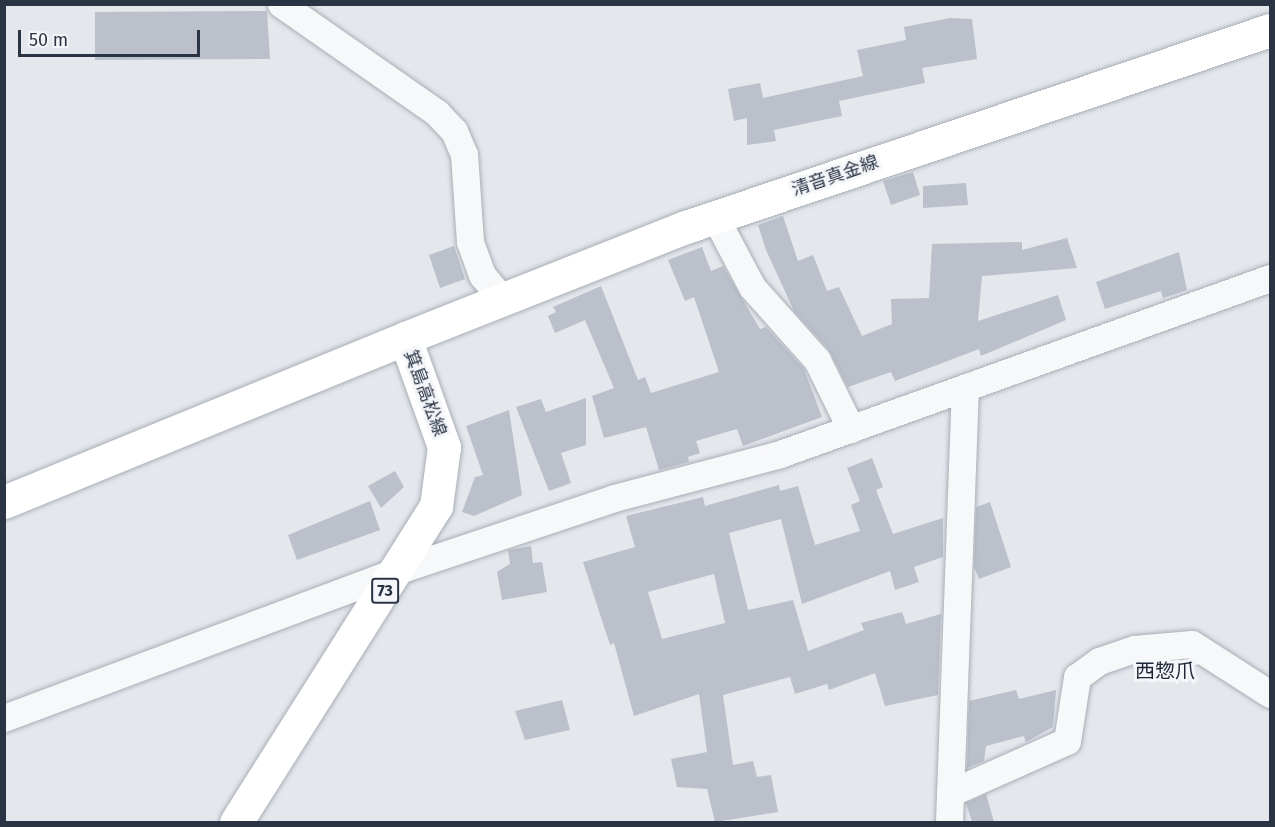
<!DOCTYPE html>
<html>
<head>
<meta charset="utf-8">
<style>
	body { margin:0 }
	#map { position:relative; width:1275px; height:827px; overflow:hidden; background:#e4e7ec; font-family:"Fira Sans","Noto Sans JP",sans-serif }
	div>[style] { position:absolute }
	[style*='--x'] { left:calc(var(--x)*1px); top:calc(var(--y)*1px); width:calc(var(--w)*1px); rotate:calc(var(--a)*1deg) }
	.building>* { inset:0; background:#bbc0ca }
	.roads { filter:drop-shadow(0 0 2px #a9aeb7) drop-shadow(0 0 2px #a9aeb7) }
	.street>* { height:27px; margin:-13.5px; padding:0 13.5px; transform-origin:13.5px; border-radius:13.5px; background:#f7f8fa }
	.secondary>* { height:33px; margin:-16.5px; padding:0 16.5px; transform-origin:16.5px; border-radius:16.5px; background:#fff }
	.primary>* { height:33px; margin:-16.5px; padding:0 16.5px; transform-origin:16.5px; border-radius:16.5px; background:#fff }
	span { translate:-50% -50%; white-space:nowrap; text-align:center; line-height:1.15; -webkit-text-stroke:6px #f4f6f9; paint-order:stroke }
	.shield-label span { padding:2px 4px; background:#f4f6f9; border:2px solid; border-radius:4px; -webkit-text-stroke-width:0 }
	.shield-label { font-size:16px; color:#2b3445; font-weight:700 }
	.street-label { font-size:18px; color:#2b3445 }
	.neighbourhood-label { font-size:20px; color:#1d2536 }
	.frame { position:absolute; inset:0; border:6px solid #2b3445; pointer-events:none }
	.scale { position:absolute; left:18px; top:30px; width:182px; height:27px; box-sizing:border-box; border:3px solid #2b3445; border-top:0; padding-left:8px; font-size:18px; line-height:21px; white-space:nowrap; color:#2b3445; -webkit-text-stroke:4px #f4f6f9; paint-order:stroke }
</style>
</head>
<body>
<div id="map">
	<div class="building">
		<div style="clip-path:polygon(267px 11px,270px 59px,95px 60px,95px 12px)"></div>
		<div style="clip-path:polygon(950px 18px,972px 19px,977px 59px,922px 68px,925px 83px,839px 101px,842px 116px,774px 130px,776px 141px,747px 145px,747px 118px,734px 121px,728px 89px,760px 83px,763px 98px,863px 76px,857px 50px,906px 40px,904px 27px)"></div>
		<div style="clip-path:polygon(913px 172px,920px 195px,891px 205px,883px 181px)"></div>
		<div style="clip-path:polygon(966px 183px,968px 205px,923px 208px,923px 186px)"></div>
		<div style="clip-path:polygon(783px 216px,798px 261px,813px 255px,827px 291px,839px 287px,862px 336px,892px 324px,891px 299px,929px 298px,932px 244px,1022px 242px,1022px 250px,1067px 238px,1077px 268px,982px 276px,978px 321px,1058px 295px,1066px 320px,981px 356px,979px 349px,895px 381px,891px 372px,848px 387px,829px 350px,794px 311px,766px 250px,758px 225px)"></div>
		<div style="clip-path:polygon(454px 246px,465px 279px,440px 288px,429px 255px)"></div>
		<div style="clip-path:polygon(702px 247px,711px 271px,723px 266px,760px 329px,766px 327px,804px 369px,822px 417px,743px 446px,737px 429px,696px 441px,700px 453px,688px 457px,689px 462px,659px 470px,646px 427px,604px 438px,592px 396px,614px 388px,585px 320px,555px 333px,548px 316px,556px 312px,553px 307px,601px 286px,638px 380px,645px 377px,651px 393px,719px 372px,694px 297px,685px 301px,668px 260px)"></div>
		<div style="clip-path:polygon(1179px 252px,1187px 290px,1163px 298px,1161px 291px,1105px 309px,1096px 282px)"></div>
		<div style="clip-path:polygon(586px 398px,586px 445px,561px 453px,571px 483px,549px 491px,516px 407px,541px 399px,546px 412px)"></div>
		<div style="clip-path:polygon(509px 410px,522px 495px,474px 516px,462px 512px,475px 477px,483px 475px,466px 426px)"></div>
		<div style="clip-path:polygon(evenodd,872px 458px,883px 487px,876px 490px,893px 534px,943px 518px,943px 557px,914px 567px,919px 582px,895px 590px,890px 571px,802px 604px,781px 519px,729px 533px,748px 610px,793px 600px,808px 651px,864px 630px,861px 623px,902px 612px,906px 624px,941px 614px,938px 695px,885px 706px,875px 673px,829px 690px,827px 684px,795px 694px,790px 677px,723px 695px,733px 765px,753px 761px,757px 777px,771px 775px,778px 812px,715px 822px,707px 789px,677px 787px,671px 759px,707px 752px,699px 694px,634px 716px,614px 643px,610px 645px,583px 562px,635px 547px,626px 516px,703px 497px,705px 506px,779px 485px,780px 491px,798px 486px,815px 545px,860px 531px,851px 505px,860px 501px,847px 468px,872px 458px,714px 574px,725px 623px,662px 639px,648px 592px,714px 574px)"></div>
		<div style="clip-path:polygon(395px 471px,404px 487px,381px 508px,368px 486px)"></div>
		<div style="clip-path:polygon(370px 501px,380px 530px,297px 560px,288px 535px)"></div>
		<div style="clip-path:polygon(990px 502px,1011px 567px,979px 579px,974px 567px,976px 507px)"></div>
		<div style="clip-path:polygon(531px 546px,533px 563px,542px 562px,547px 592px,502px 600px,497px 572px,510px 564px,508px 550px)"></div>
		<div style="clip-path:polygon(1016px 690px,1019px 699px,1056px 690px,1053px 727px,1026px 742px,1024px 736px,986px 746px,984px 761px,967px 768px,969px 701px)"></div>
		<div style="clip-path:polygon(562px 700px,570px 730px,525px 740px,515px 711px)"></div>
		<div style="clip-path:polygon(986px 794px,994px 822px,972px 822px,966px 803px)"></div>
	</div>
	<div class="roads">
		<div class="street">
			<div style="--x:281;--y:4;--w:190;--a:34.9"></div>
			<div style="--x:437;--y:113;--w:25;--a:47"></div>
			<div style="--x:454;--y:131;--w:25;--a:67"></div>
			<div style="--x:464;--y:154;--w:88;--a:86.1"></div>
			<div style="--x:470;--y:242;--w:35;--a:70"></div>
			<div style="--x:482;--y:275;--w:33;--a:50"></div>
			<div style="--x:715;--y:217;--w:79;--a:62.1"></div>
			<div style="--x:752;--y:287;--w:98;--a:48.3"></div>
			<div style="--x:817;--y:360;--w:77;--a:63.8"></div>
			<div style="--x:4;--y:718;--w:422;--a:-20.5"></div>
			<div style="--x:399;--y:570;--w:227;--a:-18.5"></div>
			<div style="--x:614;--y:498;--w:172;--a:-14.8"></div>
			<div style="--x:780;--y:454;--w:521;--a:-19.76"></div>
			<div style="--x:950;--y:793;--w:128;--a:-24"></div>
			<div style="--x:1067;--y:741;--w:65;--a:-81.1"></div>
			<div style="--x:1077;--y:677;--w:27;--a:-36"></div>
			<div style="--x:1099;--y:661;--w:37;--a:-19"></div>
			<div style="--x:1134;--y:649;--w:58;--a:-4.9"></div>
			<div style="--x:1192;--y:644;--w:93;--a:32.7"></div>
			<div style="--x:949;--y:822;--w:434;--a:-87.9"></div>
		</div>
		<div class="secondary">
			<div style="--x:405;--y:338;--w:302;--a:-21.6"></div>
			<div style="--x:686;--y:227;--w:616;--a:-18.64"></div>
		</div>
		<div class="primary">
			<div style="--x:4;--y:502;--w:433;--a:-22.2"></div>
			<div style="--x:405;--y:338;--w:116;--a:70.3"></div>
			<div style="--x:444;--y:447;--w:60;--a:97.7"></div>
			<div style="--x:436;--y:506;--w:374;--a:122.3"></div>
		</div>
	</div>
	<div class="shield-label">
		<span style="left:385px;top:591px">73</span>
	</div>
	<div class="street-label">
		<span style="left:835px;top:176px;rotate:-19deg">清音真金線</span>
		<span style="left:425px;top:393px;rotate:70deg">箕島高松線</span>
	</div>
	<div class="neighbourhood-label">
		<span style="left:1165px;top:671px">西惣爪</span>
	</div>
	<div class="frame"></div>
	<div class="scale">50 m</div>
</div>
</body>
</html>
